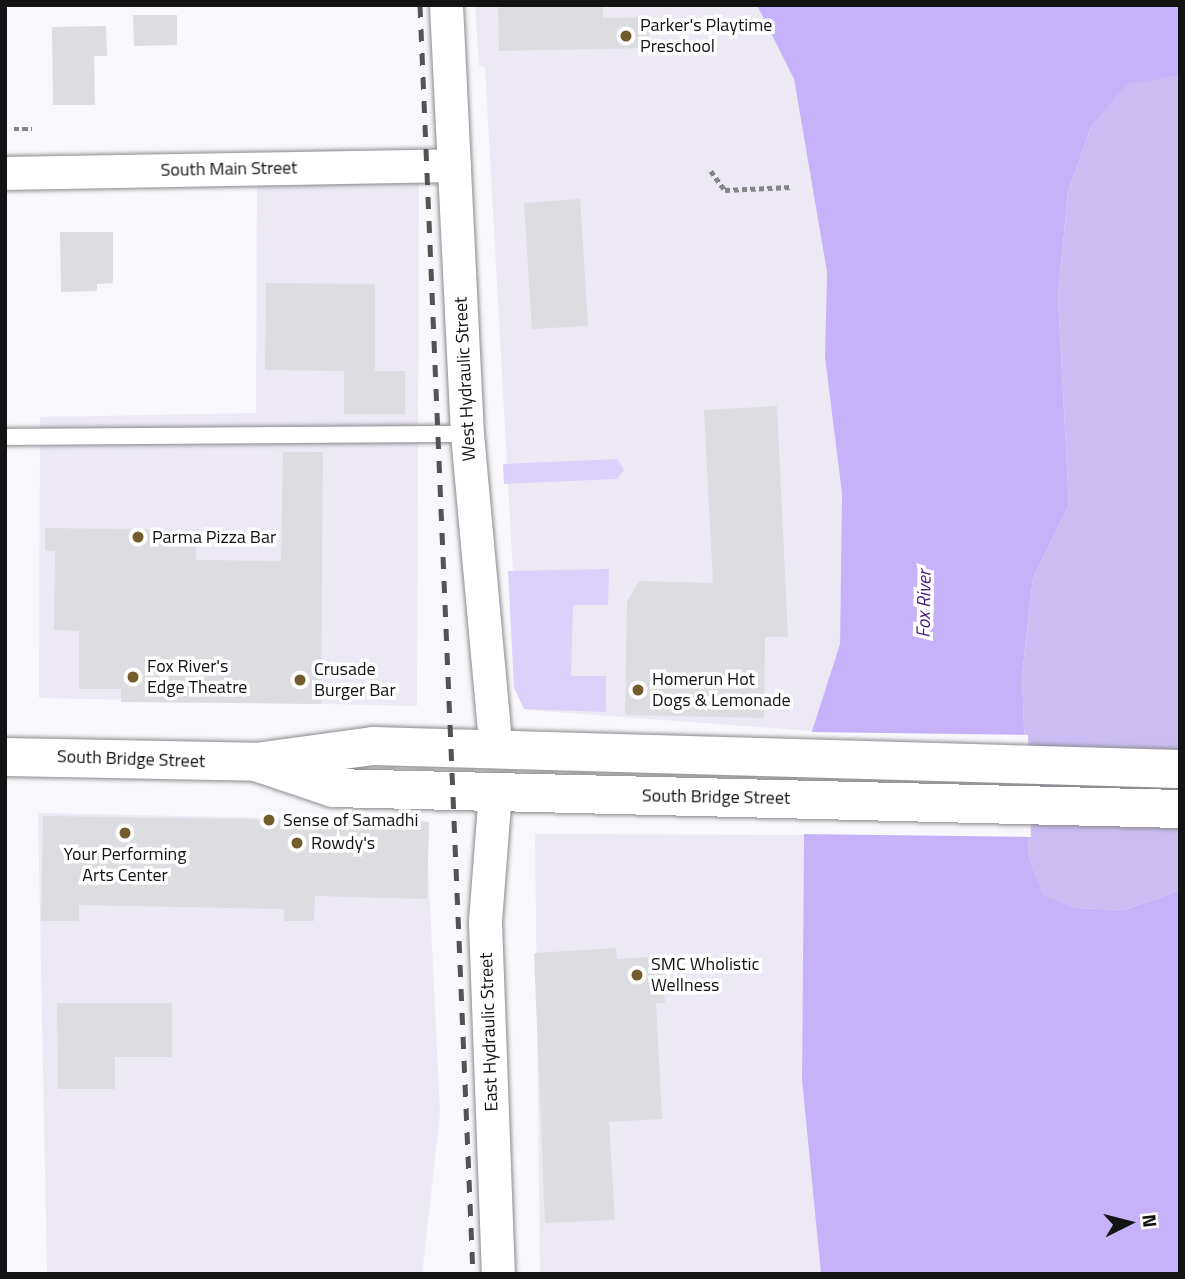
<!DOCTYPE html>
<html>
<head>
<meta charset="utf-8">
<style>
	body { margin:0 }
	#map { position:relative; width:1185px; height:1279px; overflow:hidden; background:#f8f7fb; font-family:"Titillium Web",sans-serif }
	div>[style] { position:absolute }
	[style*='--x'] { left:calc(var(--x)*1px); top:calc(var(--y)*1px); width:calc(var(--w)*1px); rotate:calc(var(--a)*1deg) }
	.built>* { inset:0; background:#ece9f5 }
	.green>* { inset:0; background:#dcd1fb }
	.forest>* { inset:0; background:#cbbdf3 }
	.water>* { inset:0; background:#c6b2f9 }
	.pier>* { inset:0; background:#f8f7fb }
	.building>* { inset:0; background:#dddce0 }
	.path>* { height:4.5px; margin-top:-2.25px; transform-origin:0; background:repeating-linear-gradient(90deg,#858487 0 5px,transparent 0 8.5px) }
	.roads { filter:drop-shadow(0 0 2px #8b8a8d) drop-shadow(0 0 2px #8b8a8d) }
	.service>* { height:16px; margin:-8px; padding:0 8px; transform-origin:8px; border-radius:8px; background:#fff }
	.minor>* { height:33px; margin:-16.5px; padding:0 16.5px; transform-origin:16.5px; border-radius:16.5px; background:#fff }
	.trunk>* { height:38px; margin:-19px; padding:0 19px; transform-origin:19px; border-radius:19px; background:#fff }
	.rail>* { height:5px; margin-top:-2.5px; transform-origin:0; background:repeating-linear-gradient(90deg,#535254 0 12px,transparent 0 24px) }
	.dots>* { width:19px; height:19px; translate:-50% -50%; box-sizing:border-box; border:4px solid #fff; border-radius:50% }
	span { translate:-50% -50%; white-space:nowrap; text-align:center; line-height:1.15; -webkit-text-stroke:7px #fff; paint-order:stroke }
	.poi-label { font-size:18px; color:#131314 }
	.left { translate:0 -50%; text-align:left }
	.street-label { font-size:18px; color:#131314 }
	.water-label { font-size:19px; color:#4a2185; font-style:italic }
	.frame { position:absolute; inset:0; border:7px solid #131314; pointer-events:none }
	.north { position:absolute; left:1094px; top:1188px; width:70px; height:70px; -webkit-text-stroke:5px #fff; paint-order:stroke; rotate:84deg; font-size:19px; font-weight:700; line-height:28px; text-align:center; color:#131314 }
	.north::after { content:''; display:block; margin:auto; width:24px; height:32px; background:#131314; clip-path:polygon(50% 0,100% 100%,50% 72%,0 100%) }
</style>
</head>
<body>
<div id="map">
	<div class="built">
		<div style="clip-path:polygon(475px 5px,760px 5px,794px 79px,827px 272px,825px 357px,842px 494px,840px 644px,812px 731px,528px 710px,520px 701px,485px 67px,479px 66px)"></div>
		<div style="clip-path:polygon(419px 179px,417px 706px,39px 698px,40px 417px,256px 413px,257px 182px)"></div>
		<div style="clip-path:polygon(38px 813px,426px 821px,440px 1113px,422px 1274px,47px 1274px)"></div>
		<div style="clip-path:polygon(535px 834px,804px 835px,802px 1080px,821px 1274px,540px 1274px)"></div>
	</div>
	<div class="green">
		<div style="clip-path:polygon(617px 459px,624px 470px,617px 479px,504px 484px,503px 464px)"></div>
		<div style="clip-path:polygon(609px 569px,608px 605px,573px 605px,571px 676px,606px 676px,606px 712px,524px 709px,514px 688px,508px 571px)"></div>
	</div>
	<div class="forest">
		<div style="clip-path:polygon(1180px 76px,1180px 890px,1125px 910px,1075px 908px,1043px 896px,1029px 857px,1022px 675px,1033px 578px,1069px 505px,1058px 295px,1068px 192px,1091px 127px,1127px 83px)"></div>
	</div>
	<div class="water">
		<div style="clip-path:polygon(757px 5px,1180px 5px,1180px 76px,1127px 84px,1091px 127px,1068px 192px,1058px 295px,1069px 505px,1033px 578px,1022px 675px,1029px 857px,1043px 895px,1075px 908px,1125px 910px,1180px 890px,1180px 1274px,821px 1274px,802px 1080px,804px 835px,812px 731px,840px 644px,842px 494px,825px 357px,827px 272px,794px 79px)"></div>
	</div>
	<div class="pier">
		<div style="clip-path:polygon(808px 732px,1028px 735px,1031px 837px,801px 834px)"></div>
	</div>
	<div class="building">
		<div style="clip-path:polygon(498px 5px,603px 5px,603px 18px,649px 17px,649px 48px,499px 51px)"></div>
		<div style="clip-path:polygon(133px 15px,177px 15px,177px 45px,134px 46px)"></div>
		<div style="clip-path:polygon(106px 26px,107px 56px,94px 56px,95px 105px,53px 105px,52px 27px)"></div>
		<div style="clip-path:polygon(580px 199px,588px 326px,532px 329px,524px 203px)"></div>
		<div style="clip-path:polygon(60px 232px,113px 232px,113px 283px,97px 284px,97px 291px,61px 292px)"></div>
		<div style="clip-path:polygon(266px 283px,375px 284px,375px 371px,405px 371px,405px 414px,344px 414px,344px 371px,265px 370px)"></div>
		<div style="clip-path:polygon(777px 406px,788px 637px,765px 637px,764px 718px,625px 715px,627px 602px,639px 581px,713px 583px,704px 410px)"></div>
		<div style="clip-path:polygon(283px 452px,323px 452px,321px 704px,121px 702px,121px 689px,79px 689px,79px 631px,54px 630px,55px 551px,45px 551px,45px 528px,196px 530px,196px 560px,281px 561px)"></div>
		<div style="clip-path:polygon(43px 816px,429px 822px,427px 899px,315px 896px,314px 921px,284px 921px,284px 909px,79px 905px,79px 921px,41px 921px)"></div>
		<div style="clip-path:polygon(616px 948px,617px 959px,662px 956px,665px 1003px,656px 1003px,662px 1119px,609px 1122px,615px 1220px,545px 1223px,534px 953px)"></div>
		<div style="clip-path:polygon(57px 1003px,172px 1003px,172px 1057px,115px 1057px,115px 1089px,58px 1089px)"></div>
	</div>
	<div class="path">
		<div style="--x:14;--y:129;--w:18;--a:0"></div>
		<div style="--x:711;--y:171;--w:24;--a:54"></div>
		<div style="--x:725;--y:190;--w:67;--a:-2.6"></div>
	</div>
	<div class="roads">
		<div class="service">
			<div style="--x:5;--y:437;--w:462;--a:-0.4"></div>
		</div>
		<div class="minor">
			<div style="--x:446;--y:5;--w:430;--a:87.2"></div>
			<div style="--x:467;--y:434;--w:318;--a:84.8"></div>
			<div style="--x:5;--y:173;--w:449;--a:-1"></div>
			<div style="--x:495;--y:791;--w:131;--a:94.4"></div>
			<div style="--x:485;--y:922;--w:352;--a:87.9"></div>
		</div>
		<div class="trunk">
			<div style="--x:5;--y:757;--w:251;--a:1.1"></div>
			<div style="--x:256;--y:762;--w:118;--a:-7.8"></div>
			<div style="--x:373;--y:746;--w:807;--a:1.63"></div>
			<div style="--x:259;--y:763;--w:78;--a:18.7"></div>
			<div style="--x:333;--y:788;--w:847;--a:1.42"></div>
		</div>
	</div>
	<div class="rail">
		<div style="--x:420;--y:5;--w:1270;--a:87.61"></div>
	</div>
	<div class="dots">
		<div style="left:626px;top:36px;background:#735c2c"></div>
		<div style="left:138px;top:537px;background:#735c2c"></div>
		<div style="left:133px;top:677px;background:#735c2c"></div>
		<div style="left:300px;top:680px;background:#735c2c"></div>
		<div style="left:638px;top:690px;background:#735c2c"></div>
		<div style="left:269px;top:820px;background:#735c2c"></div>
		<div style="left:125px;top:833px;background:#735c2c"></div>
		<div style="left:297px;top:843px;background:#735c2c"></div>
		<div style="left:637px;top:975px;background:#735c2c"></div>
	</div>
	<div class="poi-label">
		<span class="left" style="left:640px;top:36px">Parker's Playtime<br>Preschool</span>
		<span class="left" style="left:152px;top:537px">Parma Pizza Bar</span>
		<span class="left" style="left:147px;top:677px">Fox River's<br>Edge Theatre</span>
		<span class="left" style="left:314px;top:680px">Crusade<br>Burger Bar</span>
		<span class="left" style="left:652px;top:690px">Homerun Hot<br>Dogs &amp; Lemonade</span>
		<span class="left" style="left:283px;top:820px">Sense of Samadhi</span>
		<span class="left" style="left:311px;top:843px">Rowdy's</span>
		<span style="left:125px;top:865px">Your Performing<br>Arts Center</span>
		<span class="left" style="left:651px;top:975px">SMC Wholistic<br>Wellness</span>
	</div>
	<div class="street-label">
		<span style="left:229px;top:169px;rotate:-1deg">South Main Street</span>
		<span style="left:465px;top:379px;rotate:-93deg">West Hydraulic Street</span>
		<span style="left:131px;top:759px;rotate:2deg">South Bridge Street</span>
		<span style="left:716px;top:797px;rotate:1deg">South Bridge Street</span>
		<span style="left:489px;top:1032px;rotate:-92deg">East Hydraulic Street</span>
	</div>
	<div class="water-label">
		<span style="left:923px;top:604px;rotate:-89deg">Fox River</span>
	</div>
	<div class="frame"></div>
	<div class="north">N</div>
</div>
</body>
</html>
